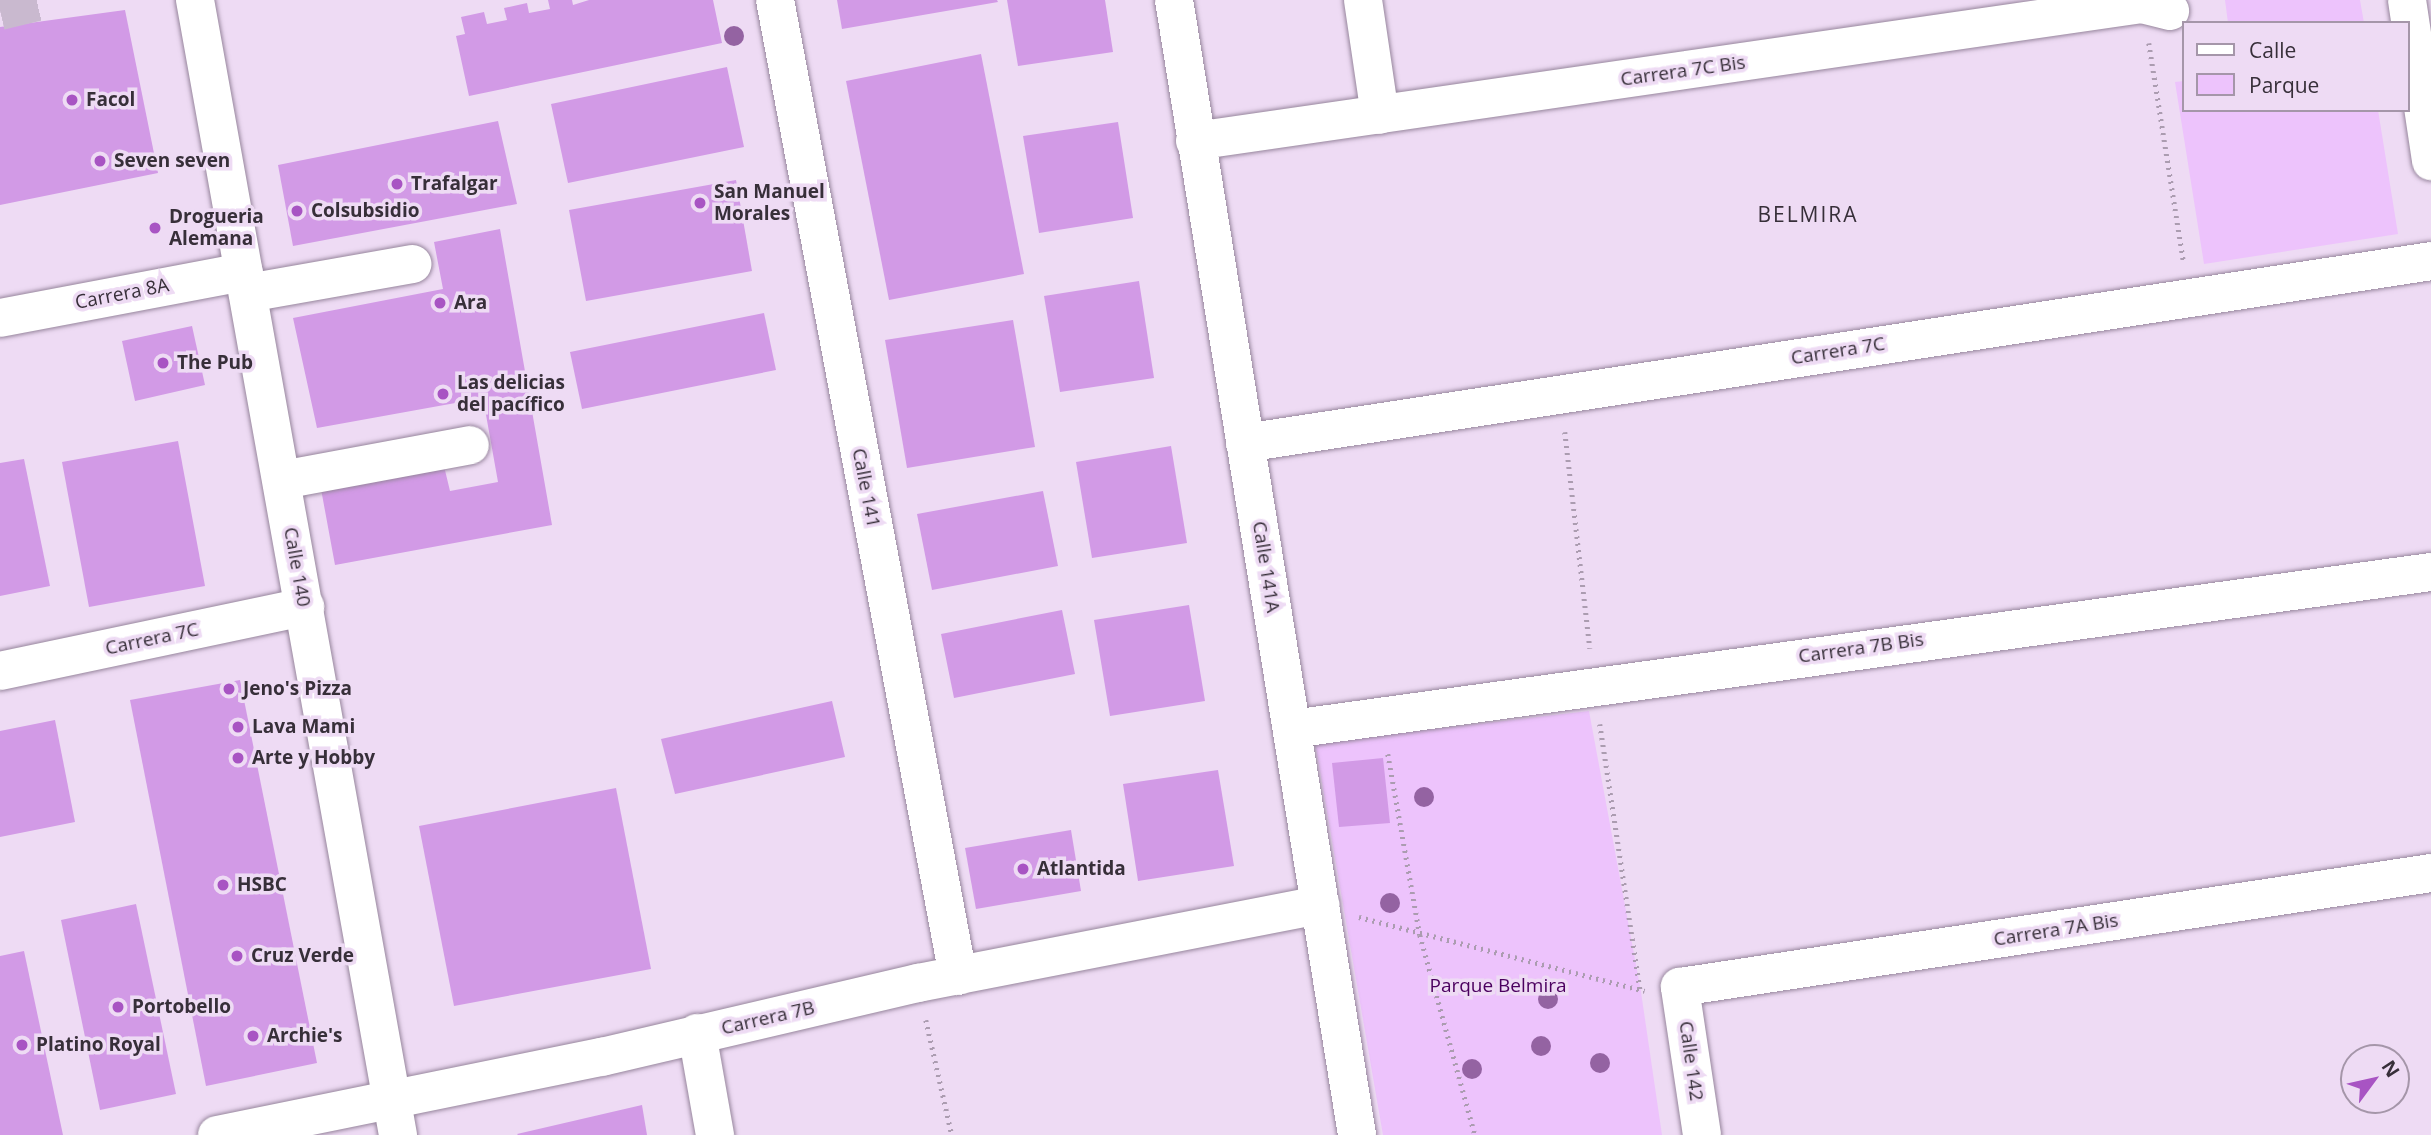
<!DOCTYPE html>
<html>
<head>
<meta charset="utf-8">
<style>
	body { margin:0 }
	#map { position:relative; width:2431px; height:1135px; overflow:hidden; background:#eedbf4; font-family:"Open Sans",sans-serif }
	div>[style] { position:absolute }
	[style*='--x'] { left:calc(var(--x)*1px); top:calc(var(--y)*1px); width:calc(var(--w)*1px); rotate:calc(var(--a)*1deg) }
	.green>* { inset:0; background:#edc3fc }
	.building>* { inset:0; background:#d29ae6 }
	.minor-tunnel>* { height:38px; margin-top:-19px; transform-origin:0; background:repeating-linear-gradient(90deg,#c9b9cf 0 38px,transparent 0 57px) }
	.path>* { height:4.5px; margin-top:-2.25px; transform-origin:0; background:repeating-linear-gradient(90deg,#ab9cb0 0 2px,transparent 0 7px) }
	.roads { filter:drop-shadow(0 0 2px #97869d) drop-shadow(0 0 2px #97869d) }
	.minor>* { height:38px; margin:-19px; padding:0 19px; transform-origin:19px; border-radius:19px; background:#fff }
	.trees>* { width:20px; height:20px; margin:-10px; border-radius:50%; background:#9463a2 }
	.dots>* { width:19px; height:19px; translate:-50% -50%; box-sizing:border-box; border:4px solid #eedbf4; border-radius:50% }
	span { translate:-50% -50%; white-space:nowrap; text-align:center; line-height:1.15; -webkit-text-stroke:7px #eedbf4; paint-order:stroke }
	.street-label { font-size:19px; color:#372f39 }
	.poi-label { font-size:19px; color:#372f39; font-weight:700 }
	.left { translate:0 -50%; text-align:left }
	.park-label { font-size:19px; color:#4b005f }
	.neighbourhood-label { font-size:21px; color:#372f39; letter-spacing:2px }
	.legend { position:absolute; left:2182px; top:21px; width:228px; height:91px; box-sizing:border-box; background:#eedbf4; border:2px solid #a596a9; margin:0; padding:9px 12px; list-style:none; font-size:21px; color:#372f39 }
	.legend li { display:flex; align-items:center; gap:14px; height:35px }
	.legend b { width:35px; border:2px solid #a596a9 }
	.north { position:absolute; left:2340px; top:1044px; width:70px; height:70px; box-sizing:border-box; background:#eedbf4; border:2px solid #a596a9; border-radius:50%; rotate:57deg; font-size:19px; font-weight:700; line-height:28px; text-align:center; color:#372f39 }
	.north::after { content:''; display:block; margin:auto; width:24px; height:32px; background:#a854c3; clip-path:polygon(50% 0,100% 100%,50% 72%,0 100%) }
</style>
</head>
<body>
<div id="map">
	<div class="green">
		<div style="clip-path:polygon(2225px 0,2360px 0,2364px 23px,2228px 23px)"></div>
		<div style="clip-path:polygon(2184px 81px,2184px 110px,2378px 110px,2398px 234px,2204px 264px,2175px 82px)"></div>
		<div style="clip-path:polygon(1589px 711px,1641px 992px,1662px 1135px,1383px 1135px,1315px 743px)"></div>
	</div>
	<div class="building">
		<div style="clip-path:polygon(548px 0,572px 0,573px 5px,589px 0,713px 0,722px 43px,469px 96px,456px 36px,465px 34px,461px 17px,484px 12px,487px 24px,507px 20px,504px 8px,527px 3px,529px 13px,550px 9px)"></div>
		<div style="clip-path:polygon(837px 0,997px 0,998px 2px,842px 29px)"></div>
		<div style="clip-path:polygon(1007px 0,1105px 0,1113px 52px,1018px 66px)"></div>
		<div style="clip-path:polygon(125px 10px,158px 173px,0 205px,0 27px)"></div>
		<div style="clip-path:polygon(981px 54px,1024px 274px,889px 300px,846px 81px)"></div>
		<div style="clip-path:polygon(727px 67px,744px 147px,568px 183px,551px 104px)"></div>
		<div style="clip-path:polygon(498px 121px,517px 204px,293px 246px,278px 165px)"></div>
		<div style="clip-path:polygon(1118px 122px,1133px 218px,1039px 233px,1023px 136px)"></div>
		<div style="clip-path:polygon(736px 180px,752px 271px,586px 301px,569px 210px)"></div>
		<div style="clip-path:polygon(500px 229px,552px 525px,335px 565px,321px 489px,444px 466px,450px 491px,498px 482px,483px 398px,317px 428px,293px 318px,443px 289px,434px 242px)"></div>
		<div style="clip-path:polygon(1139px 281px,1154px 378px,1060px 392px,1044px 296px)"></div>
		<div style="clip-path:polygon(764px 313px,776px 370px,582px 409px,570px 352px)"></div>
		<div style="clip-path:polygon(1013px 320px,1035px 447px,907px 468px,885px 340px)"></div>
		<div style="clip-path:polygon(192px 326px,205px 385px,135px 401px,122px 341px)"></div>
		<div style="clip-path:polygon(178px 441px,205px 586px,89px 607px,62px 462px)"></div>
		<div style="clip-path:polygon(1171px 446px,1187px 543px,1092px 558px,1076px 462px)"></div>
		<div style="clip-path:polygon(24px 459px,50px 586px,0 596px,0 463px)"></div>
		<div style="clip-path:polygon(1043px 491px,1058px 566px,932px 590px,917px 514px)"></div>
		<div style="clip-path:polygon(1189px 605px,1205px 701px,1110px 716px,1094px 620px)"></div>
		<div style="clip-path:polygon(1062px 610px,1075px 674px,954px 698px,941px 634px)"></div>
		<div style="clip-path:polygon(240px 680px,317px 1063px,206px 1086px,130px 700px)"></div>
		<div style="clip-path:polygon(832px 701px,845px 757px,675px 794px,661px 739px)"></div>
		<div style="clip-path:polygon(55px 720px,75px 822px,0 837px,0 731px)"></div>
		<div style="clip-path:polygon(1383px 758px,1390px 823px,1339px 827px,1332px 763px)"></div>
		<div style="clip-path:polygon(1218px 770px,1234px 866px,1138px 881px,1123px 784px)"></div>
		<div style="clip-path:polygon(616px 788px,651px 969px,454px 1006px,419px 826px)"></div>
		<div style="clip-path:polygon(1071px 830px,1081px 891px,976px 909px,965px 848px)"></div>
		<div style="clip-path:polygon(136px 904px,176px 1094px,100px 1110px,61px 920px)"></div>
		<div style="clip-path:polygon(24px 951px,63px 1135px,0 1135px,0 956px)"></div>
		<div style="clip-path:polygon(642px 1105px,647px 1135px,518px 1135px,517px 1134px)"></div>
	</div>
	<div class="minor-tunnel">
		<div style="--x:0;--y:11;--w:47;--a:-13.4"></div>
	</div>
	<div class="path">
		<div style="--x:2149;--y:43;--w:223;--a:81"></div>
		<div style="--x:1565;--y:432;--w:218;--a:83.4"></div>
		<div style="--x:1600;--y:724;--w:268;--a:81.4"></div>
		<div style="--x:1388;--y:754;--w:184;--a:80"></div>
		<div style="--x:1420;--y:935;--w:207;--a:74.6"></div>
		<div style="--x:1359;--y:917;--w:295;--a:14.5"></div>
		<div style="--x:926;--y:1020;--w:118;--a:77.3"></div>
	</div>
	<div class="roads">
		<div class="minor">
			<div style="--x:195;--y:0;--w:1153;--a:79.86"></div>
			<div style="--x:775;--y:0;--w:993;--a:79.38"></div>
			<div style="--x:1174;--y:0;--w:1150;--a:80.84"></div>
			<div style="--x:1363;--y:0;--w:116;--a:81.6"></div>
			<div style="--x:2407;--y:0;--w:163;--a:81.5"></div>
			<div style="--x:1195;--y:141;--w:957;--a:-8.23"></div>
			<div style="--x:2142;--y:4;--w:29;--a:14"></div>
			<div style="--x:248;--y:293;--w:167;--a:-10"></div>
			<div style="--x:0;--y:318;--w:248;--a:-10.7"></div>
			<div style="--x:1245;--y:443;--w:1200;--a:-8.72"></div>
			<div style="--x:282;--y:480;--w:191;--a:-10.5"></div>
			<div style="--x:0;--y:671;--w:312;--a:-11.9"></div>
			<div style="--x:1292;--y:729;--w:1150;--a:-7.85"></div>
			<div style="--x:697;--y:1033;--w:104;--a:80"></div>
			<div style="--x:217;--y:1135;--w:393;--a:-11.5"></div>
			<div style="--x:602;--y:1057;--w:325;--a:-13.2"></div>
			<div style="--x:918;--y:983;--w:410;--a:-11"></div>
			<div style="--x:1702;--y:1135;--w:150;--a:-98.5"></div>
			<div style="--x:1680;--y:987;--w:760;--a:-8.63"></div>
		</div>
	</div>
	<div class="trees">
		<div style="left:734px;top:36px"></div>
		<div style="left:1424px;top:797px"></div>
		<div style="left:1390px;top:903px"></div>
		<div style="left:1548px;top:999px"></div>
		<div style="left:1541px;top:1046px"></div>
		<div style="left:1600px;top:1063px"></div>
		<div style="left:1472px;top:1069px"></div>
	</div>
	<div class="dots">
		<div style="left:72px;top:100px;background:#a854c3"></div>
		<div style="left:100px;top:161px;background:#a854c3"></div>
		<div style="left:397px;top:184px;background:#a854c3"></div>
		<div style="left:700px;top:203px;background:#a854c3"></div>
		<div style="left:297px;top:211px;background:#a854c3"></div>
		<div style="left:155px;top:228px;background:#a854c3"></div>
		<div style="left:440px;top:303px;background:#a854c3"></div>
		<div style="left:163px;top:363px;background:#a854c3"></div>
		<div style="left:443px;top:394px;background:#a854c3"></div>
		<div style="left:229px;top:689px;background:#a854c3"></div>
		<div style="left:238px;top:727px;background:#a854c3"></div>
		<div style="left:238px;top:758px;background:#a854c3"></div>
		<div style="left:1023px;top:869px;background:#a854c3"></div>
		<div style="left:223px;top:885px;background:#a854c3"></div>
		<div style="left:237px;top:956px;background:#a854c3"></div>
		<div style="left:118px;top:1007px;background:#a854c3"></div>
		<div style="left:253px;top:1036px;background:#a854c3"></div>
		<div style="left:22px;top:1045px;background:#a854c3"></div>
	</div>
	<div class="street-label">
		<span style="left:1683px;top:71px;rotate:-8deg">Carrera 7C Bis</span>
		<span style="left:122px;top:294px;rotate:-11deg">Carrera 8A</span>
		<span style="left:1838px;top:351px;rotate:-9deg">Carrera 7C</span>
		<span style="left:866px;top:488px;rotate:79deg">Calle 141</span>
		<span style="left:297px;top:567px;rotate:80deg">Calle 140</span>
		<span style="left:1266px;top:567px;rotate:81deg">Calle 141A</span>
		<span style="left:152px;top:639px;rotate:-12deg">Carrera 7C</span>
		<span style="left:1861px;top:648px;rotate:-8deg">Carrera 7B Bis</span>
		<span style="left:2056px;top:930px;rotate:-9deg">Carrera 7A Bis</span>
		<span style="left:768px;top:1018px;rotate:-13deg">Carrera 7B</span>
		<span style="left:1691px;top:1061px;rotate:82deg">Calle 142</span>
	</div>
	<div class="poi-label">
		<span class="left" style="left:86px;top:100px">Facol</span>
		<span class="left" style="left:114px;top:161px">Seven seven</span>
		<span class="left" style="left:411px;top:184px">Trafalgar</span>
		<span class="left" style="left:714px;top:203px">San Manuel<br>Morales</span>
		<span class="left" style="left:311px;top:211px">Colsubsidio</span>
		<span class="left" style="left:169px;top:228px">Drogueria<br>Alemana</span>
		<span class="left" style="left:454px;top:303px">Ara</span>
		<span class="left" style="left:177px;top:363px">The Pub</span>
		<span class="left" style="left:457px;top:394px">Las delicias<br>del pacífico</span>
		<span class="left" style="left:243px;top:689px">Jeno's Pizza</span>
		<span class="left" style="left:252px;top:727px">Lava Mami</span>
		<span class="left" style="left:252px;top:758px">Arte y Hobby</span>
		<span class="left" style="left:1037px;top:869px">Atlantida</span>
		<span class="left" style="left:237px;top:885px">HSBC</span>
		<span class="left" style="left:251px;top:956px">Cruz Verde</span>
		<span class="left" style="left:132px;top:1007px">Portobello</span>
		<span class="left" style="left:267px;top:1036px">Archie's</span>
		<span class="left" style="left:36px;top:1045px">Platino Royal</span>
	</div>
	<div class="park-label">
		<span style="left:1498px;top:986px">Parque Belmira</span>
	</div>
	<div class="neighbourhood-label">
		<span style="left:1808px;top:214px">BELMIRA</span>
	</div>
	<ul class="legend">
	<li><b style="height:9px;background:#fff"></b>Calle</li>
	<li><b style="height:19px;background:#edc3fc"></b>Parque</li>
	</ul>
	<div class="north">N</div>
</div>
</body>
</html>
